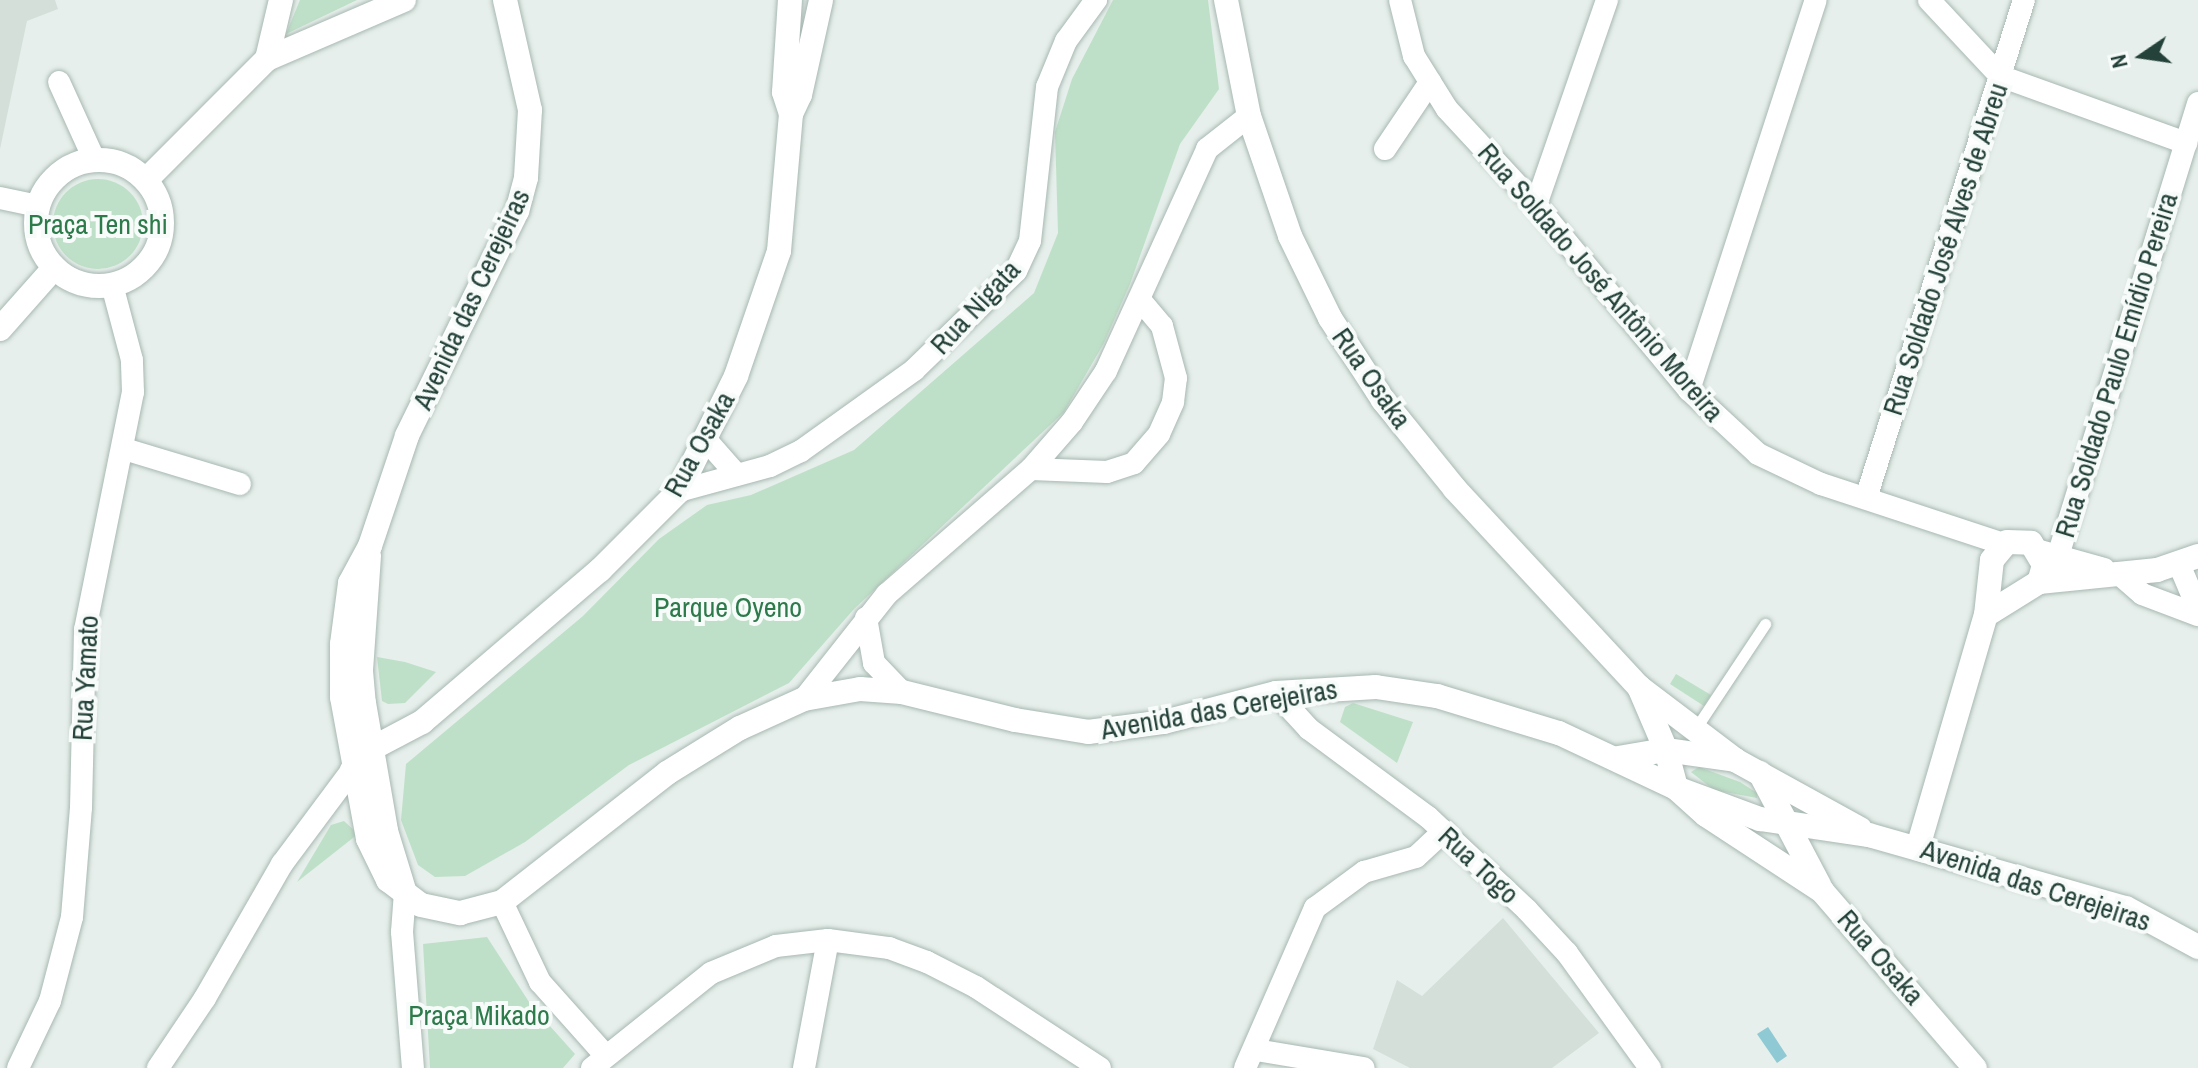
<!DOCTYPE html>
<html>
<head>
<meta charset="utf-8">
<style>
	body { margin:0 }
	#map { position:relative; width:2198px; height:1068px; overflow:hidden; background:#e6efeb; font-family:"Archivo Narrow",sans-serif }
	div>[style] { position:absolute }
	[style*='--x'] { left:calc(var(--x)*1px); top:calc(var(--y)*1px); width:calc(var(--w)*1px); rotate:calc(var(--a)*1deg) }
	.built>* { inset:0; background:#d4dfda }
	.green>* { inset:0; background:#bfe0c8 }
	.round { border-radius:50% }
	.water>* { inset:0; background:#8ec9d4 }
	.roads { filter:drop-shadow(0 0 2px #a8b8b2) drop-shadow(0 0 2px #a8b8b2) }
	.lane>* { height:11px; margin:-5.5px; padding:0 5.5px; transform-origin:5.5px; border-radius:5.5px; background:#fff }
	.street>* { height:22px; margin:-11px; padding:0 11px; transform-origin:11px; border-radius:11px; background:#fff }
	.secondary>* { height:24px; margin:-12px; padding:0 12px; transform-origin:12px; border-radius:12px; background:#fff }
	.secondary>.ring { margin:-12px; padding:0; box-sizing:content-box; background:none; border:24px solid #fff; border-radius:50% }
	span { translate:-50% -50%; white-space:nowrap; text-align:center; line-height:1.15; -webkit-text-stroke:8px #f7fbf9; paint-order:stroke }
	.park-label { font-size:28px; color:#2d7a4b }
	.street-label { font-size:28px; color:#24423a }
	.north { position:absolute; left:2102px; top:16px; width:80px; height:80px; -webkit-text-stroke:6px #f7fbf9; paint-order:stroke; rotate:257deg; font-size:22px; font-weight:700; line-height:32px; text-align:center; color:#24423a }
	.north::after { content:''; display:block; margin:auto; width:28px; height:36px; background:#24423a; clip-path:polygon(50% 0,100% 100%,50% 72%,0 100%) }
</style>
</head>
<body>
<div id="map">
	<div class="built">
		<div style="clip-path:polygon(0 0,55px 0,58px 9px,27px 21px,0 149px)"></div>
		<div style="clip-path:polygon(1503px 918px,1599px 1033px,1552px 1068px,1410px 1068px,1373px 1049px,1397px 980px,1422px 996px)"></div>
	</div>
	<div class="green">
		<div style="clip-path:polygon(300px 0,357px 0,286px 34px)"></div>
		<div style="clip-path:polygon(1113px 0,1208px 0,1219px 89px,1180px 144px,1130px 284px,1104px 343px,1064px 412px,854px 609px,789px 683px,629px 765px,525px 842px,465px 876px,435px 877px,418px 865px,401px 820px,406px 764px,583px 616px,659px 539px,707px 505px,751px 495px,854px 450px,1034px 293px,1058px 233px,1055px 132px,1072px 79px)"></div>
		<div class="round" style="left:53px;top:179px;width:90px;height:90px"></div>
		<div style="clip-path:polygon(377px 657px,405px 662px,436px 672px,405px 703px,388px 704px,382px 701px)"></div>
		<div style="clip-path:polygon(1676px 674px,1711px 695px,1704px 706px,1670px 684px)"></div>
		<div style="clip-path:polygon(1353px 703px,1413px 722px,1397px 763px,1340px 722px,1345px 707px)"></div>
		<div style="clip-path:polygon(1699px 767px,1740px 782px,1757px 793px,1757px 798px,1714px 790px,1691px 772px)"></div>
		<div style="clip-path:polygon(344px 821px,358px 834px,297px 882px,331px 825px)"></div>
		<div style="clip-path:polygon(487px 937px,531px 1005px,575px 1054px,563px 1068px,430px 1068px,423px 944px)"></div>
	</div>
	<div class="water">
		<div style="clip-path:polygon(1768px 1027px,1787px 1056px,1777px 1063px,1757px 1034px)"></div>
	</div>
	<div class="roads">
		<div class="lane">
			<div style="--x:1696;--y:728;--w:125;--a:-56.4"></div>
		</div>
		<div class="street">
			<div style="--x:1400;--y:0;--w:58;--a:76"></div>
			<div style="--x:1414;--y:56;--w:62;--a:58.1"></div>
			<div style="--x:1447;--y:109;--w:131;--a:47.2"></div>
			<div style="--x:1536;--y:205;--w:240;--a:50.4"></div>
			<div style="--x:1689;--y:390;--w:94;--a:42.8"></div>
			<div style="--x:1758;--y:454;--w:70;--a:25.5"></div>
			<div style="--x:1821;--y:484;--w:193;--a:18.2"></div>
			<div style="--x:1929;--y:0;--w:104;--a:46.9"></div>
			<div style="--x:2000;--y:76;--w:198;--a:19.8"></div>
			<div style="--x:59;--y:82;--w:85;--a:65.6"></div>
			<div style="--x:1385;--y:149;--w:81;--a:-56.1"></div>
			<div style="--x:0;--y:198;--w:39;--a:12"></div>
			<div style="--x:1536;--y:205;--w:217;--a:-70.9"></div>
			<div style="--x:1689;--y:390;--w:410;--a:-72"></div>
			<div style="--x:707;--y:441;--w:45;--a:48.6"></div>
			<div style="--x:124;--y:449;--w:121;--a:16.8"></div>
			<div style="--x:1031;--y:469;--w:76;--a:2.3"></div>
			<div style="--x:1107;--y:472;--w:28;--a:-18"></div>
			<div style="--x:1134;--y:463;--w:38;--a:-49"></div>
			<div style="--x:1159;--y:434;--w:35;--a:-66"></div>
			<div style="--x:1173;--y:402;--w:24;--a:-83"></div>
			<div style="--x:1176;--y:378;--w:54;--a:-105.1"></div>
			<div style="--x:1162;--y:326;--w:34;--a:-130"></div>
			<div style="--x:679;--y:491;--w:94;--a:-15.4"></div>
			<div style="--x:770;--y:466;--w:34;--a:-26"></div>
			<div style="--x:801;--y:451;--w:139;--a:-35.6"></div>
			<div style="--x:914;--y:370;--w:142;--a:-44.1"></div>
			<div style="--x:1016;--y:271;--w:33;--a:-65"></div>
			<div style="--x:1030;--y:241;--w:155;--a:-83.7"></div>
			<div style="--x:1047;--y:87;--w:50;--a:-67.6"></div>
			<div style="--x:1066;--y:41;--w:51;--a:-53.8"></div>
			<div style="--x:1866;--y:498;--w:522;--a:-72.4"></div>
			<div style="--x:2179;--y:564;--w:49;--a:67.1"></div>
			<div style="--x:2053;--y:572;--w:491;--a:-72.8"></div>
			<div style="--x:2118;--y:573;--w:32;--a:41"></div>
			<div style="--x:2142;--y:594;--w:60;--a:20.6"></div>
			<div style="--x:866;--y:618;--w:46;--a:79.9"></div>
			<div style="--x:874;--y:663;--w:40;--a:46"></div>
			<div style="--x:1276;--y:693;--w:49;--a:47.5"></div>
			<div style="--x:1309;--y:729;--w:148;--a:36.5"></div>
			<div style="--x:1428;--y:817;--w:136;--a:43.2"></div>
			<div style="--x:1527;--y:910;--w:59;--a:47.1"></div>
			<div style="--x:1567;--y:953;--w:142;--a:54.2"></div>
			<div style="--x:804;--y:699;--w:134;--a:-51.7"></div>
			<div style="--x:887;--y:594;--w:191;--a:-41"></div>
			<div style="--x:1031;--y:469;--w:62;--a:-48.9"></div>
			<div style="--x:1072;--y:422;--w:61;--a:-56.3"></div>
			<div style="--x:1106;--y:371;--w:244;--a:-65.5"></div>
			<div style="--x:1207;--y:149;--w:53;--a:-38.2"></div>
			<div style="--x:405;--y:892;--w:40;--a:94.3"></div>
			<div style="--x:402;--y:932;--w:136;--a:85.4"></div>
			<div style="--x:502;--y:902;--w:89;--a:64.6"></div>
			<div style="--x:540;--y:982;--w:98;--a:48.3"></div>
			<div style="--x:1256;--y:1050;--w:109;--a:9.5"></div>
			<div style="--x:18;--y:1068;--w:74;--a:-64.5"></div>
			<div style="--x:50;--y:1001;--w:87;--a:-75.3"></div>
			<div style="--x:72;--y:917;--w:109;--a:-85.3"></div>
			<div style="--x:81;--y:808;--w:178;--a:-88.7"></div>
			<div style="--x:85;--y:630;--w:243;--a:-78.6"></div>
			<div style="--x:133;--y:392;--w:32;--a:-92"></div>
			<div style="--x:132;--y:360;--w:78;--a:-104.9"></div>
			<div style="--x:158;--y:1068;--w:84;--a:-56.1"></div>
			<div style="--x:205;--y:998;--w:155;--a:-60.1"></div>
			<div style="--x:282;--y:864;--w:117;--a:-53.3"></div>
			<div style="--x:592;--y:1068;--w:152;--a:-38.6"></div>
			<div style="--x:711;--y:973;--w:70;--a:-22.6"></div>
			<div style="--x:776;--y:946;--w:52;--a:-6.6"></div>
			<div style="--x:828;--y:940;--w:62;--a:7.5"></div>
			<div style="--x:889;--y:948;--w:40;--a:20.2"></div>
			<div style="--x:927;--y:962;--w:55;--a:27"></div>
			<div style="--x:976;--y:987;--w:148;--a:33.2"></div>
			<div style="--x:804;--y:1068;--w:130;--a:-79.4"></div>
			<div style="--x:1245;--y:1068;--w:175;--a:-66.4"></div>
			<div style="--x:1315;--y:908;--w:61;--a:-36.3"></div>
			<div style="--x:1364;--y:872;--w:54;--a:-16.1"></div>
			<div style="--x:1416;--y:857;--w:38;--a:-43"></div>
		</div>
		<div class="secondary">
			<div style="--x:505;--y:0;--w:113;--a:77.2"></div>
			<div style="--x:530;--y:110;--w:68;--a:93.4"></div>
			<div style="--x:526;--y:178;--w:34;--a:105"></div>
			<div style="--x:517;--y:211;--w:250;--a:116.1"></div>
			<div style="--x:407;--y:436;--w:116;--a:108.6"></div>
			<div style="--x:370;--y:546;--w:42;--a:118.4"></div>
			<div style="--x:350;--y:583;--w:62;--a:97.5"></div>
			<div style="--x:342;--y:644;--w:53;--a:90"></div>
			<div style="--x:342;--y:697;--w:144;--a:79.6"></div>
			<div style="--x:368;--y:839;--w:46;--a:64"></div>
			<div style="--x:388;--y:880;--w:41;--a:37.1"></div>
			<div style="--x:421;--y:905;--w:40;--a:12"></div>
			<div style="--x:460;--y:913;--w:43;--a:-14.7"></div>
			<div style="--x:502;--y:902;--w:209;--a:-38"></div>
			<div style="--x:667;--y:773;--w:86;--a:-31.7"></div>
			<div style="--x:740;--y:728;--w:70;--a:-24.4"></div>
			<div style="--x:804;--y:699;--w:57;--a:-10.1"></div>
			<div style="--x:860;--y:689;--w:42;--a:4.1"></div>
			<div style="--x:902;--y:692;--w:116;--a:13.9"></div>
			<div style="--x:1015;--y:720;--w:74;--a:9.3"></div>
			<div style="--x:1088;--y:732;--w:77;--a:-7.5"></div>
			<div style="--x:1164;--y:722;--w:116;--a:-14.5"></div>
			<div style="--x:1276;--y:693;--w:100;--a:-3.4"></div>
			<div style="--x:1376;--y:687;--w:62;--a:8.4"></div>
			<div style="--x:1437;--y:696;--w:127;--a:16.9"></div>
			<div style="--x:1559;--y:733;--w:129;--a:25.2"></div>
			<div style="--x:1676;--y:788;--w:90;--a:20.3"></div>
			<div style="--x:1760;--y:819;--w:110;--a:8.4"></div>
			<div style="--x:1869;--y:835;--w:267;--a:15.9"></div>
			<div style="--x:2126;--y:908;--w:82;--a:28.4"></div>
			<div style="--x:1226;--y:0;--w:118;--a:78.8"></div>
			<div style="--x:1249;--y:116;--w:127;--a:71.1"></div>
			<div style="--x:1290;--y:236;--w:91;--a:64"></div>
			<div style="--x:1330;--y:318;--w:98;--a:57.1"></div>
			<div style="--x:1383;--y:400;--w:114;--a:51"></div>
			<div style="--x:1455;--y:489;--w:270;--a:47.1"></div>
			<div style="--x:1639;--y:687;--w:121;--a:37.2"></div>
			<div style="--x:1735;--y:760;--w:143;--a:28.9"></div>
			<div style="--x:267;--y:59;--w:61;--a:-76.7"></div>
			<div style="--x:791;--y:114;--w:21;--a:-65"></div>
			<div style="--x:800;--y:95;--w:97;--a:-77.5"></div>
			<div class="ring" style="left:36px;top:160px;width:102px;height:102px"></div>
			<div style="--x:146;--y:180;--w:171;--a:-45"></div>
			<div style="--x:267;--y:59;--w:149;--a:-23.3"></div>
			<div style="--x:0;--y:329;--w:81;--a:-48.5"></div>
			<div style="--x:2040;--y:552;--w:66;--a:15.7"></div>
			<div style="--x:369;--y:556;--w:115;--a:94"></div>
			<div style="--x:361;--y:671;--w:32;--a:85"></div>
			<div style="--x:364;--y:703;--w:130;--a:80.2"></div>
			<div style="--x:386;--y:831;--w:62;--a:73"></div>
			<div style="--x:2039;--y:582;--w:119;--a:-5.8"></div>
			<div style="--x:2157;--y:570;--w:43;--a:-18.9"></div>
			<div style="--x:1639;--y:687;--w:69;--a:66.8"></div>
			<div style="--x:1666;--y:750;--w:39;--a:75"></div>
			<div style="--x:1676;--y:788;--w:40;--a:42"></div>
			<div style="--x:1706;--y:815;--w:139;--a:33.2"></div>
			<div style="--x:1822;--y:891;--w:234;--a:49.2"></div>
			<div style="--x:1618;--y:758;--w:49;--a:-9.5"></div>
			<div style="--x:1666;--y:750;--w:70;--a:8.2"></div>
			<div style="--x:352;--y:770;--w:28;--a:-48"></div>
			<div style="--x:371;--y:749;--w:58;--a:-27.9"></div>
			<div style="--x:422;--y:722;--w:234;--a:-40.5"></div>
			<div style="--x:600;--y:570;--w:112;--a:-45"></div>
			<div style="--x:679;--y:491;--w:128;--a:-63.6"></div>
			<div style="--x:736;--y:376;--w:132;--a:-71"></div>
			<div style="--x:779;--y:251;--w:138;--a:-85"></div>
			<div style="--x:791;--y:114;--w:23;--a:-108"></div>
			<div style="--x:784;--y:92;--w:92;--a:-86.3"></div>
			<div style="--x:1760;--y:773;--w:127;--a:62.2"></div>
			<div style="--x:1918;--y:847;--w:242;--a:-73.7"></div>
			<div style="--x:1986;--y:615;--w:55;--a:-83.8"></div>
			<div style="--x:1992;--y:560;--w:23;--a:-50"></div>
			<div style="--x:2007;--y:542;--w:24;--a:2"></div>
			<div style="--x:2031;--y:543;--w:26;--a:59"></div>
			<div style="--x:2044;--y:565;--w:18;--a:106"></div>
			<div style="--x:2039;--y:582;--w:62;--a:148.1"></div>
		</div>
	</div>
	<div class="park-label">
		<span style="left:98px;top:224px">Praça Ten shi</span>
		<span style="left:728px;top:607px">Parque Oyeno</span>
		<span style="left:479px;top:1015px">Praça Mikado</span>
	</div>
	<div class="street-label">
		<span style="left:1945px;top:249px;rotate:-72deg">Rua Soldado José Alves de Abreu</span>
		<span style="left:1601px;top:282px;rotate:49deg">Rua Soldado José Antônio Moreira</span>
		<span style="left:471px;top:299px;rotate:-65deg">Avenida das Cerejeiras</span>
		<span style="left:975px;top:307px;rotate:-47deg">Rua Nigata</span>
		<span style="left:2116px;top:365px;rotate:-73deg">Rua Soldado Paulo Emídio Pereira</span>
		<span style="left:1372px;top:378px;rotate:55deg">Rua Osaka</span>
		<span style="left:699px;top:444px;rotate:-61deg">Rua Osaka</span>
		<span style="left:85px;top:678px;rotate:-87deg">Rua Yamato</span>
		<span style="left:1219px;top:709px;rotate:-10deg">Avenida das Cerejeiras</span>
		<span style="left:1479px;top:865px;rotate:43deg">Rua Togo</span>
		<span style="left:2036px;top:885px;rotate:18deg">Avenida das Cerejeiras</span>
		<span style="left:1881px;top:957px;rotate:49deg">Rua Osaka</span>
	</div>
	<div class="north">N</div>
</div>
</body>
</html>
